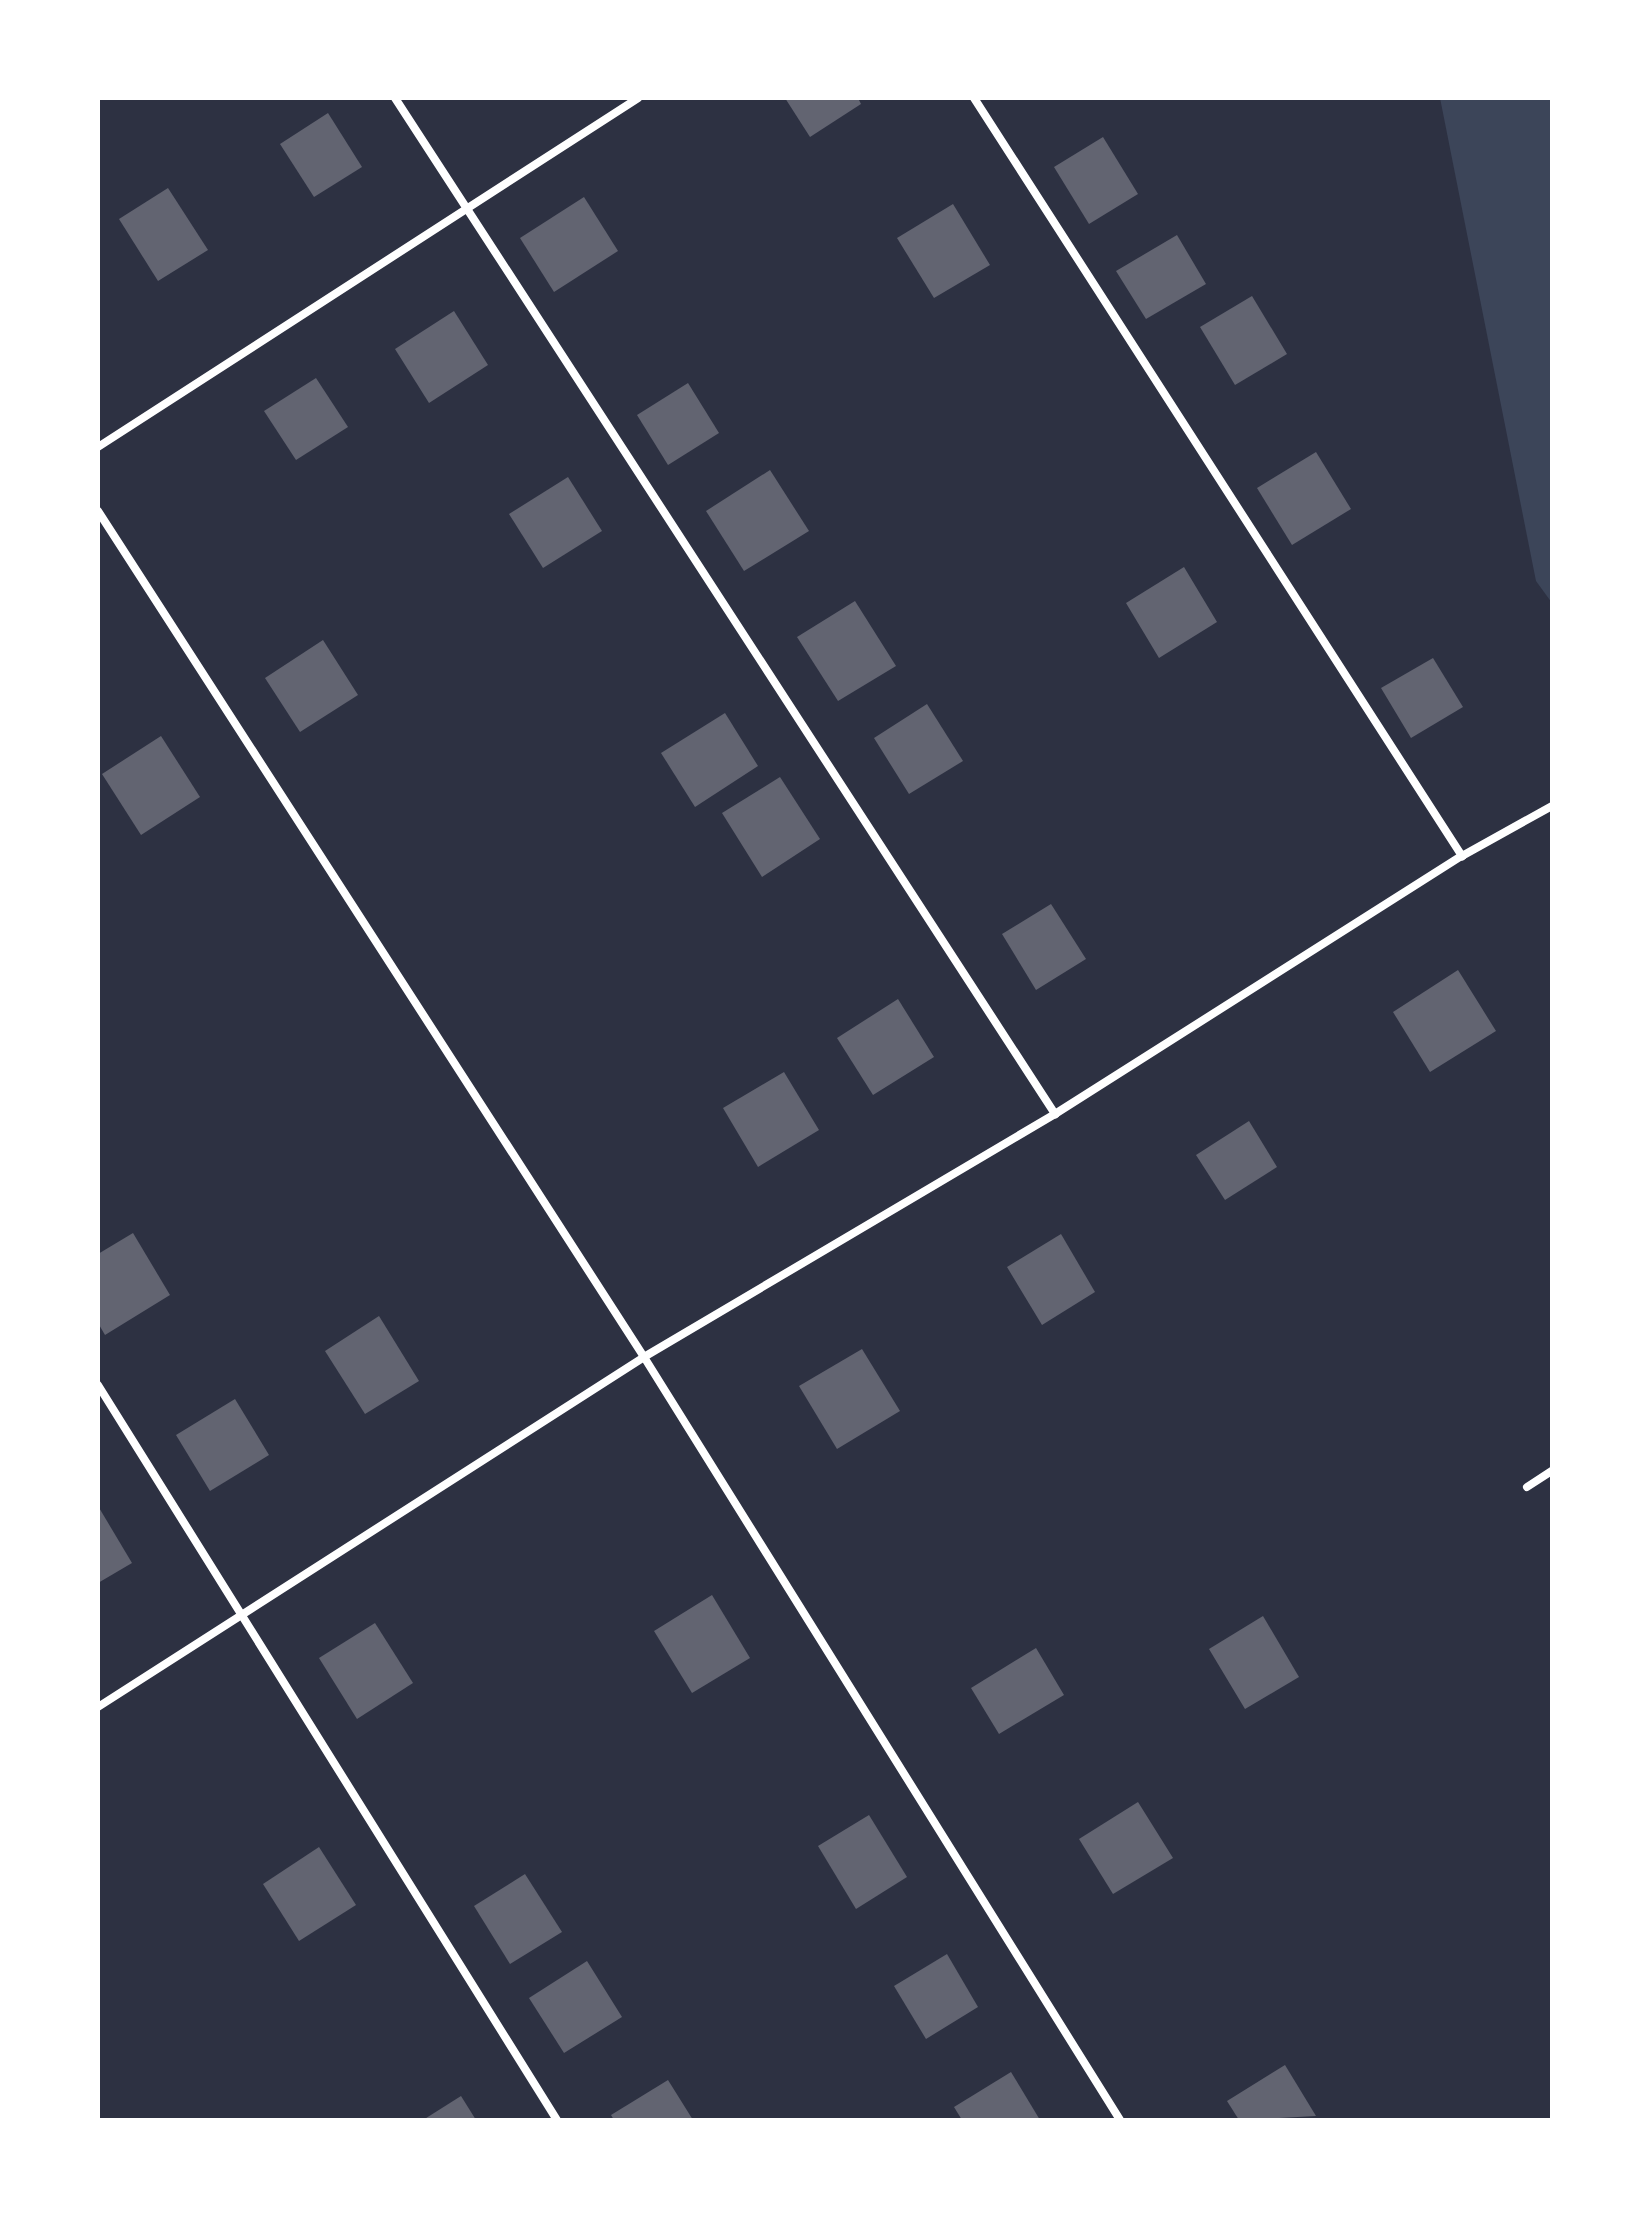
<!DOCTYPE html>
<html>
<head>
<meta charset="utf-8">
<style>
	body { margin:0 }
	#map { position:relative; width:1650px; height:2218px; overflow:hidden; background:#2d3142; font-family:"Fira Sans Condensed",sans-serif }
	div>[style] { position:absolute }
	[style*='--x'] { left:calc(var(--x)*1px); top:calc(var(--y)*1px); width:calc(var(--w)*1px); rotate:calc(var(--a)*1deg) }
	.green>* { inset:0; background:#3c4559 }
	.building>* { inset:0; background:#626471 }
	.minor>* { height:8px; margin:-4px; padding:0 4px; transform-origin:4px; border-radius:4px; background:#fff }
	span { translate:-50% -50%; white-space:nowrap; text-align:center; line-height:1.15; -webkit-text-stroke:8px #fff; paint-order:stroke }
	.frame { position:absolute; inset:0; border:100px solid #fff; pointer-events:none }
</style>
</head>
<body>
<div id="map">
	<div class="green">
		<div style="clip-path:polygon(1440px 98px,1552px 98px,1552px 603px,1536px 581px)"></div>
	</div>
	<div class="building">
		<div style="clip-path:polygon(785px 98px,858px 98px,861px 104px,810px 137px)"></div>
		<div style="clip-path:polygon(328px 113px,362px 167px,314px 197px,280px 144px)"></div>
		<div style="clip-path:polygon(1103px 137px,1138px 194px,1089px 224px,1054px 167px)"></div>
		<div style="clip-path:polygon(168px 188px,208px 250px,158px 281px,119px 219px)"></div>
		<div style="clip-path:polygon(584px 197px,618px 251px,554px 292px,520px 238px)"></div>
		<div style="clip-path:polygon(953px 204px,990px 265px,934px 298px,897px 238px)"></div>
		<div style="clip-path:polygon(1177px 235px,1206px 284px,1146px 319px,1116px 271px)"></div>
		<div style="clip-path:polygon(1252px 296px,1287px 354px,1235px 385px,1200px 327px)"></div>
		<div style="clip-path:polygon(454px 311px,488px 365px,429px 403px,395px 349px)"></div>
		<div style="clip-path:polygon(316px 378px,348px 427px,296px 460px,264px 411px)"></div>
		<div style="clip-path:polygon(688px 383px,719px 433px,668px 465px,637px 415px)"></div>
		<div style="clip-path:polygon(1316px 452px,1351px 509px,1292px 545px,1257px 488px)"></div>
		<div style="clip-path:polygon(770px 470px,809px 531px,744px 571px,706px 511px)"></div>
		<div style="clip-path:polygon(568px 477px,602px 531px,543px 568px,509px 514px)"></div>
		<div style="clip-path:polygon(1184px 567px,1217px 622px,1159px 658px,1126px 603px)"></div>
		<div style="clip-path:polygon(855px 601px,896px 666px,838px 701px,797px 637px)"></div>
		<div style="clip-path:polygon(323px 640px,358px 695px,300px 732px,265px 678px)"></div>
		<div style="clip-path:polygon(1433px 658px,1463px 707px,1411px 738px,1381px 688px)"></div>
		<div style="clip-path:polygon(927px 704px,963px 761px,909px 794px,874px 738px)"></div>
		<div style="clip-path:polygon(725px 713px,758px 766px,695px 807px,661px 753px)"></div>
		<div style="clip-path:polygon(161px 736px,200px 797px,141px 835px,102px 774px)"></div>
		<div style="clip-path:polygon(780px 777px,820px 839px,762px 877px,722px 813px)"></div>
		<div style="clip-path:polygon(1051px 904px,1086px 959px,1036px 990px,1002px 934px)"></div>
		<div style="clip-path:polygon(1458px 970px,1496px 1031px,1430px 1072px,1393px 1012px)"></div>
		<div style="clip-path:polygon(898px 999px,934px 1057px,873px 1095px,837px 1038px)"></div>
		<div style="clip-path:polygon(784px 1072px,819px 1130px,758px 1167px,723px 1108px)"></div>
		<div style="clip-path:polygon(1249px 1121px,1277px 1167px,1225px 1200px,1196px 1155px)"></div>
		<div style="clip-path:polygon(133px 1233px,170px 1295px,105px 1335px,98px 1323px,98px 1254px)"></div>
		<div style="clip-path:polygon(1061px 1234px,1095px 1292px,1042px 1325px,1007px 1267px)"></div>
		<div style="clip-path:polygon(379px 1316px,419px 1381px,365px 1414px,325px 1351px)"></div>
		<div style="clip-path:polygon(862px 1349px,900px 1411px,837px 1449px,799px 1386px)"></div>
		<div style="clip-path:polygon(235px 1399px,269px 1455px,210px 1491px,176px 1435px)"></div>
		<div style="clip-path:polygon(98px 1506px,132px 1563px,98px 1583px)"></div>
		<div style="clip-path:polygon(712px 1595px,750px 1658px,692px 1693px,654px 1631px)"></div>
		<div style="clip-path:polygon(1263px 1616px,1299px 1677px,1245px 1709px,1209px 1649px)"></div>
		<div style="clip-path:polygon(375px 1623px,413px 1683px,357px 1719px,319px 1658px)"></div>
		<div style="clip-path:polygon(1036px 1648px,1064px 1695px,999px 1734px,971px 1688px)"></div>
		<div style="clip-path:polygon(1138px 1802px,1173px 1858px,1113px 1894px,1079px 1839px)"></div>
		<div style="clip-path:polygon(869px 1815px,907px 1877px,856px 1909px,818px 1846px)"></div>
		<div style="clip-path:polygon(319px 1847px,356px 1905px,299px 1941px,263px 1884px)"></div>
		<div style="clip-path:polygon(525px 1874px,562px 1932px,510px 1964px,474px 1906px)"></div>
		<div style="clip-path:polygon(947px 1954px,978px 2007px,926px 2039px,894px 1986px)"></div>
		<div style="clip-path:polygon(587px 1961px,622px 2017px,564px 2053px,529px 1998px)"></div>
		<div style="clip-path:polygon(1285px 2065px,1316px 2116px,1239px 2120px,1227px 2101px)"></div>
		<div style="clip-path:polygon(1011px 2072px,1040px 2120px,962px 2120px,954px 2107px)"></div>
		<div style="clip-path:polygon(668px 2080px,693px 2120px,614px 2120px,611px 2115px)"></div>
		<div style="clip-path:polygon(461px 2096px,476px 2120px,423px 2120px)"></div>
	</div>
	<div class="minor">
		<div style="--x:395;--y:98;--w:1212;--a:56.99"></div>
		<div style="--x:974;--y:98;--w:902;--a:57.23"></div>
		<div style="--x:98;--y:447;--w:643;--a:-32.87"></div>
		<div style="--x:98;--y:511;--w:1007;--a:57.16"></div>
		<div style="--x:644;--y:1357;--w:899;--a:58.04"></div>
		<div style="--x:98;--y:1385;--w:867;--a:58.02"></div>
		<div style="--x:1527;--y:1487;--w:30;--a:-33"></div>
		<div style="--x:98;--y:1707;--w:649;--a:-32.66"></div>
		<div style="--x:644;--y:1357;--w:477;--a:-30.6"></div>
		<div style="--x:1055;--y:1114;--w:482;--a:-32.4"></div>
		<div style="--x:1462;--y:856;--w:103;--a:-29.1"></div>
	</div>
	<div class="frame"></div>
</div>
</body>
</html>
